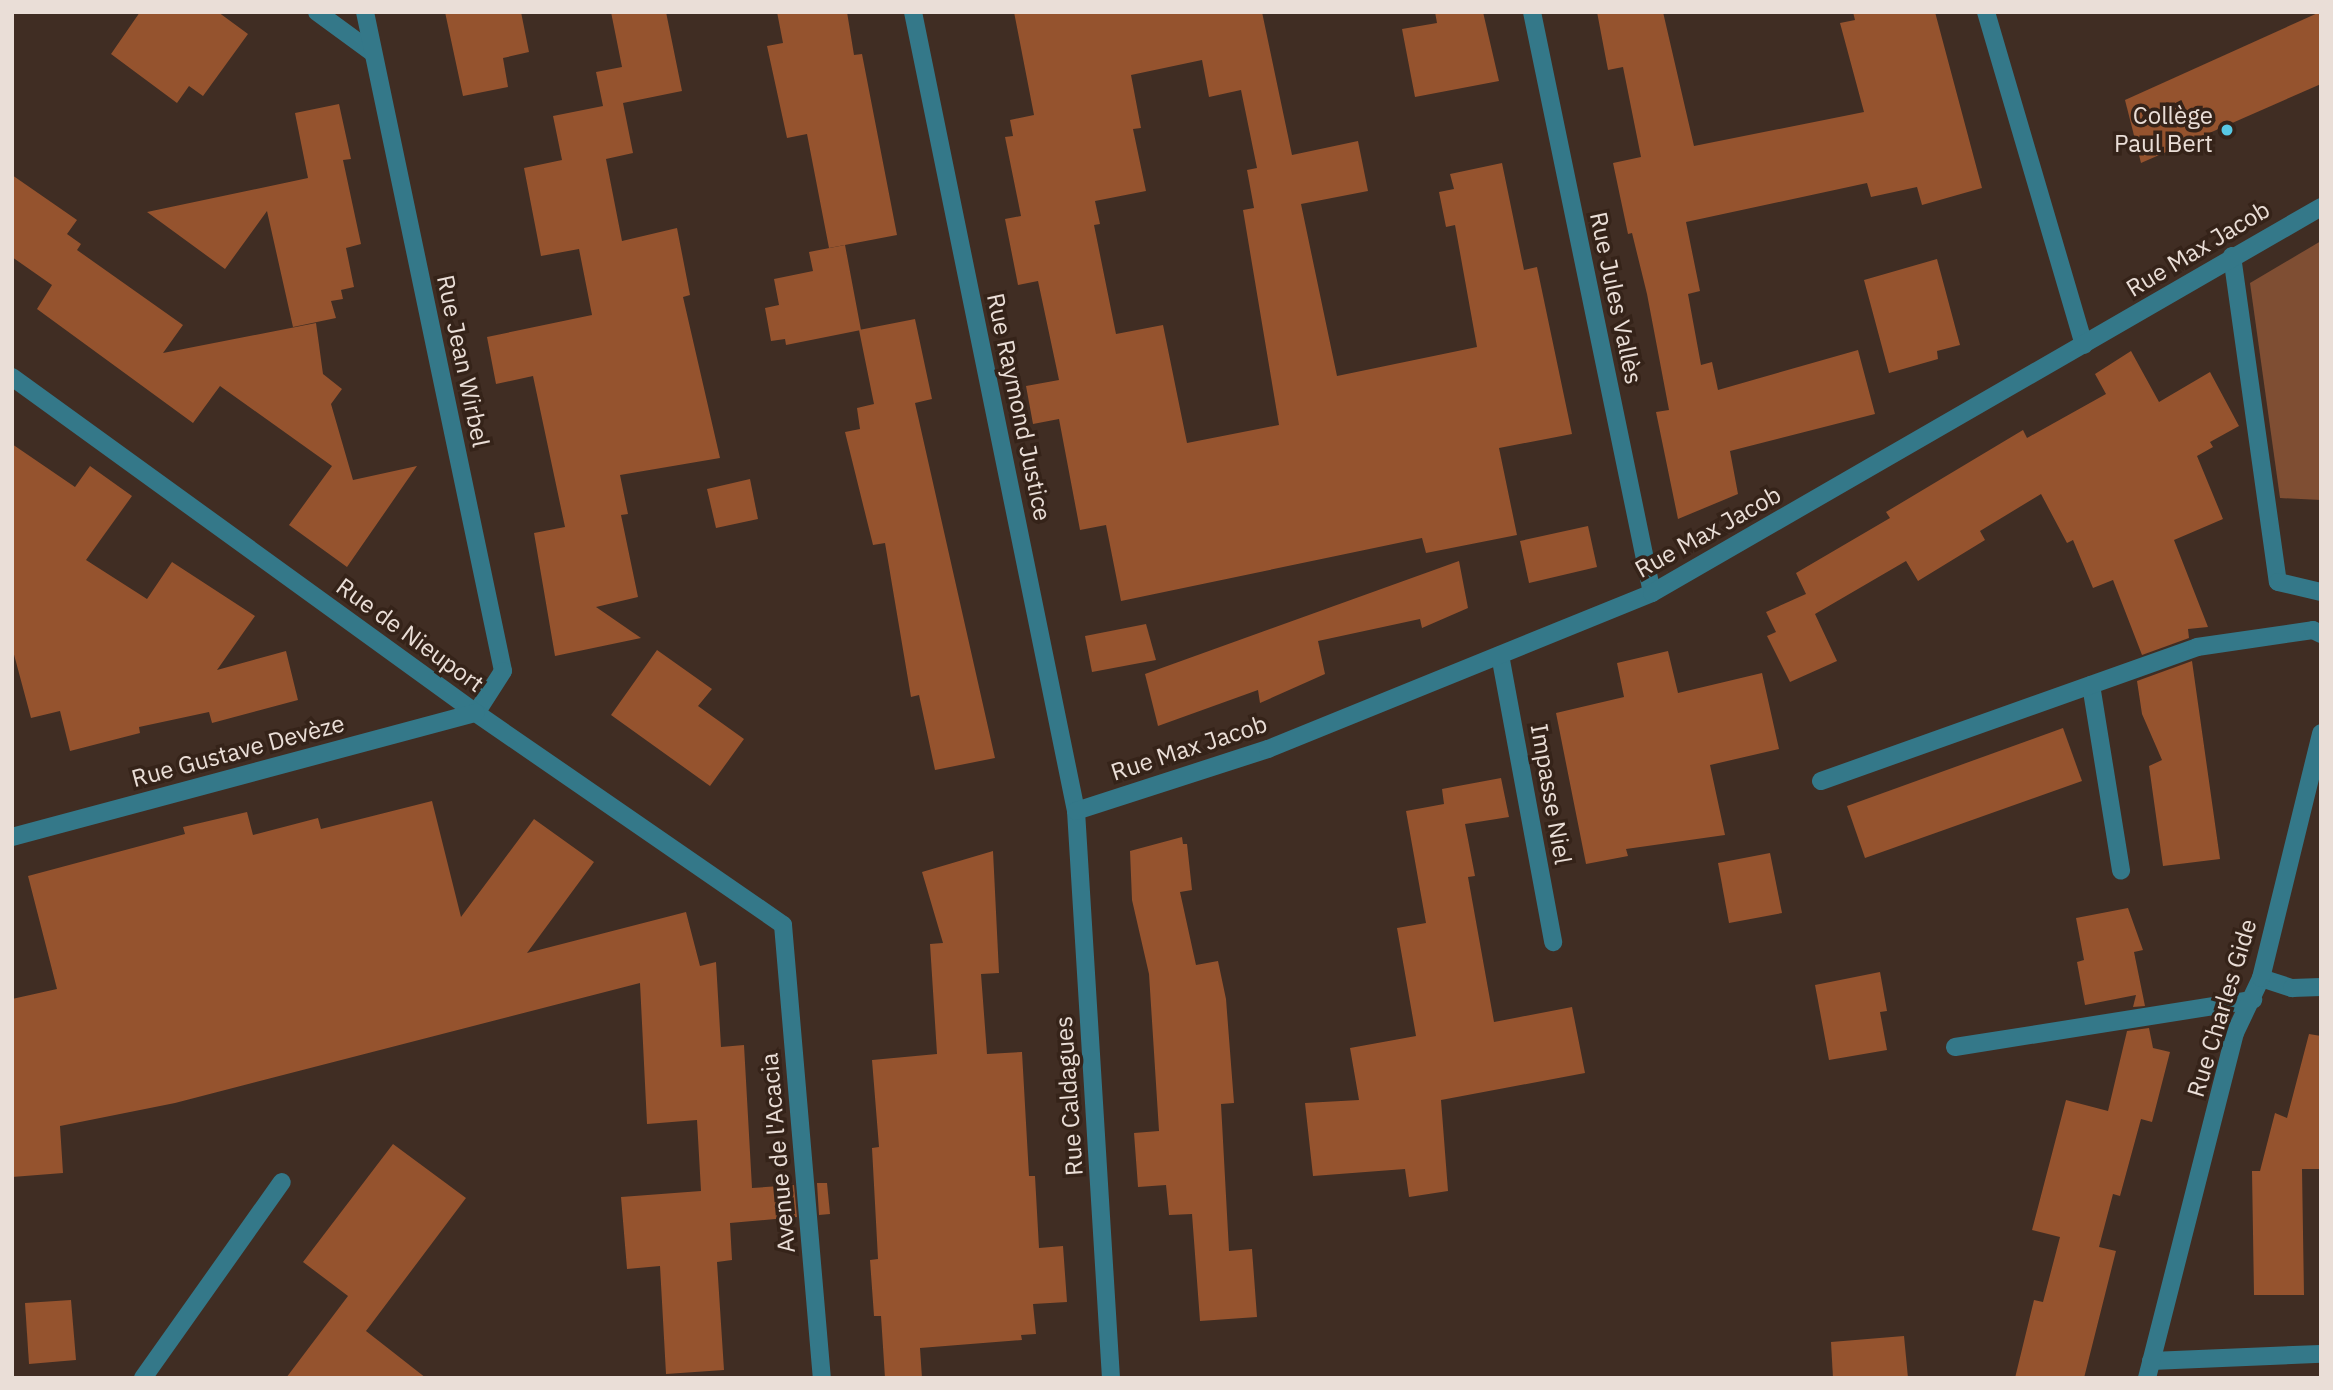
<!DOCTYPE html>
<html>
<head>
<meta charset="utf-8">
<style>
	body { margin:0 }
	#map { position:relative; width:2333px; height:1390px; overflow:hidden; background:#402d23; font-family:"IBM Plex Sans",sans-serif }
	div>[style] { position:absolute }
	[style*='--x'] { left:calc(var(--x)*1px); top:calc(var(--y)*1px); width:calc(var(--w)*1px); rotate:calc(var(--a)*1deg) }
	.green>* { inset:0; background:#7f4e33 }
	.building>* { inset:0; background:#95532e }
	.minor>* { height:18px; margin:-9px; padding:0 9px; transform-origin:9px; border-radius:9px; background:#347889 }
	.dots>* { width:19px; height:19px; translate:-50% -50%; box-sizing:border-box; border:4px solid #352319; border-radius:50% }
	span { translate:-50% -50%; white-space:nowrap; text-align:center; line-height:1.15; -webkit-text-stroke:7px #352319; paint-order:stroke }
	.poi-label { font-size:24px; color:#eaded7 }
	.right { translate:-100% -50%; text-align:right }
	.street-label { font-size:24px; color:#eaded7 }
	.frame { position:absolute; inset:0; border:14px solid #eaded7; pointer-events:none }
</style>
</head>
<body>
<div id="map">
	<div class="green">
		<div style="clip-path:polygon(2321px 241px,2321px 500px,2280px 498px,2250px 283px)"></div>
	</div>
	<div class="building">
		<div style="clip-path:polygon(140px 12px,218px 12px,248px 34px,203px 96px,189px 86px,177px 103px,111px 54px)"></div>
		<div style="clip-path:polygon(445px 12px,521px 12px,529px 52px,503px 58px,508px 87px,463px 96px)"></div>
		<div style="clip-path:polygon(611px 12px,666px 12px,682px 91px,623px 103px,633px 153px,606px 159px,622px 241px,677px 228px,690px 295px,683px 297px,720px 458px,620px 475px,628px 514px,621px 515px,638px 597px,596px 607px,641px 638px,555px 656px,534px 533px,565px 527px,533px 376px,496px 384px,487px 337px,592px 315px,579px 249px,541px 256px,524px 168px,562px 160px,553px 116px,603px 106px,596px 72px,622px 67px)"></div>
		<div style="clip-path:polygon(777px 12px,847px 12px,854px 55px,862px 54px,897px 235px,829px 248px,807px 134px,787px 138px,767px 46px,783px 43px)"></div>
		<div style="clip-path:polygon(evenodd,1014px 12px,1262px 12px,1292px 155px,1358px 141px,1368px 191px,1301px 204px,1337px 376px,1477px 347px,1455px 225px,1446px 227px,1439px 192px,1454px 189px,1450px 174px,1502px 163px,1524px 270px,1537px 267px,1572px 434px,1499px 448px,1517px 535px,1426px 553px,1422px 538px,1121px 601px,1106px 525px,1080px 530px,1059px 419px,1033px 424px,1026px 386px,1059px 380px,1038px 281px,1018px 285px,1005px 219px,1021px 216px,1005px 137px,1013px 136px,1010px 120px,1034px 115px,1014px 12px,1202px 60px,1209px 97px,1241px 90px,1257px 168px,1247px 170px,1254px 208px,1243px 210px,1279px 425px,1187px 443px,1163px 325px,1116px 334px,1094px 225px,1100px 224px,1095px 201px,1146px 191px,1133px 129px,1141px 128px,1131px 75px,1202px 60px)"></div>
		<div style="clip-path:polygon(1435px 12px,1483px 12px,1499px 81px,1415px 97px,1402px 29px,1437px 23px)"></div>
		<div style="clip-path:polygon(1597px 12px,1663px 12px,1694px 146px,1864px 112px,1840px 23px,1855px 20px,1853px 12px,1935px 12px,1982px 188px,1922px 205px,1917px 187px,1871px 197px,1867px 183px,1686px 222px,1700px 291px,1688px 294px,1701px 365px,1712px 362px,1718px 390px,1858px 350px,1875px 414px,1730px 451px,1738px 494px,1678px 519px,1656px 412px,1669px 410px,1647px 294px,1632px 233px,1628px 234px,1613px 163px,1641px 157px,1623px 67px,1608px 70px)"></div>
		<div style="clip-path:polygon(2320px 12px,2321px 84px,2141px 163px,2125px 100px)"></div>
		<div style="clip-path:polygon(339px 104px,351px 159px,343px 160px,361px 244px,346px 248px,354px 287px,341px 290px,343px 299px,331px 301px,336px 318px,293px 327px,267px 211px,225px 269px,147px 212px,308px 178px,295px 113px)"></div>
		<div style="clip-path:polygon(12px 175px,77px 220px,67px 234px,81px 244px,77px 250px,183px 325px,163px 353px,316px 323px,323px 374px,342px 389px,331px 404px,353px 480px,417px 466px,347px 567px,289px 525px,332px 466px,220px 386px,193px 423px,37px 309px,52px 285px,12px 257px)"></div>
		<div style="clip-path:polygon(845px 245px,861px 330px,786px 345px,785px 339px,771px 341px,765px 308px,779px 305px,774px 279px,813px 271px,809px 252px)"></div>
		<div style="clip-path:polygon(1937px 259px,1960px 345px,1937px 351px,1938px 359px,1889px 373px,1864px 280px)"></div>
		<div style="clip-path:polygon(915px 319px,932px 399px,915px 403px,995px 758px,935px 770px,919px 695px,911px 697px,885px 543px,873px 545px,845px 432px,860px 429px,857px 408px,874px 404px,859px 330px)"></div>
		<div style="clip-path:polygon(2131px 351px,2159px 402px,2210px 372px,2239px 426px,2210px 442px,2213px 447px,2197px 456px,2223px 519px,2174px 540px,2208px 627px,2188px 629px,2189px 638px,2142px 655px,2113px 580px,2093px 588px,2073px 540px,2067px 543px,2041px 494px,1980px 531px,1985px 540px,1918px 581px,1906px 561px,1815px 614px,1837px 661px,1790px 682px,1767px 636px,1776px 632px,1766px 612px,1806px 594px,1796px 573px,1890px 518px,1886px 512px,2023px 430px,2027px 438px,2106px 394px,2095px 374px)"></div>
		<div style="clip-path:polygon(12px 444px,75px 487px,90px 466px,132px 496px,86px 560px,147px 599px,172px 562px,255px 616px,217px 670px,286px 651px,298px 700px,212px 723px,209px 712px,139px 727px,140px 733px,70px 751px,60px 711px,31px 718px,12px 647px)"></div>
		<div style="clip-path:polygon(750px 479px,758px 519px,716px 528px,707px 489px)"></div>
		<div style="clip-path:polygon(1588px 526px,1597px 567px,1529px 583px,1520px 541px)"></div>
		<div style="clip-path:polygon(1459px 561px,1468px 608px,1422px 628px,1420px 619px,1318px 641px,1325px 674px,1260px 703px,1258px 690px,1158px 726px,1145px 674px)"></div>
		<div style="clip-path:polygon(1146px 624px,1156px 660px,1092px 672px,1085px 636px)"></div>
		<div style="clip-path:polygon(657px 650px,712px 689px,698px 706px,744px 739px,710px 786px,611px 715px)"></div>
		<div style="clip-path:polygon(1668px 651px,1678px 693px,1762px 673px,1779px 749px,1710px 765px,1725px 835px,1626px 849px,1628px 856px,1586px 864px,1556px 713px,1624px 697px,1617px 663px)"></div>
		<div style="clip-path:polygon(2192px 661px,2220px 859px,2163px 866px,2149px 766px,2162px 760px,2142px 714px,2137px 681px)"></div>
		<div style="clip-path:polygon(2063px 728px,2082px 781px,1865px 858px,1847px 806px)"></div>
		<div style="clip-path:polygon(1501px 778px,1509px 817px,1465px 824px,1475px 876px,1468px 877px,1494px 1022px,1572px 1007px,1585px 1073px,1441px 1100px,1448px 1191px,1409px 1197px,1405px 1169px,1313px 1176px,1305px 1103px,1359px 1100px,1350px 1048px,1416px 1036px,1397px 928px,1426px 923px,1406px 811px,1444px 804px,1442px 789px)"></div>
		<div style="clip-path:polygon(432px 801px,461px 917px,534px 819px,594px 862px,527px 953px,686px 912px,700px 966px,716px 962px,721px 1047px,744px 1045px,752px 1188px,794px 1185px,797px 1217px,730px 1223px,732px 1260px,717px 1262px,724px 1370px,666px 1374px,660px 1266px,627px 1269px,621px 1197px,701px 1191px,697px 1120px,647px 1124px,640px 983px,175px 1103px,60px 1126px,63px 1173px,12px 1177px,12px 999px,57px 989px,28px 876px,185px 834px,183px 827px,247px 812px,253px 835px,318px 818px,321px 829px)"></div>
		<div style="clip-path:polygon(1182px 837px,1183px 844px,1187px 844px,1192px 890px,1180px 892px,1196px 965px,1218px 961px,1226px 999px,1234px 1103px,1221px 1104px,1229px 1251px,1252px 1249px,1257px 1317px,1200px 1321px,1192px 1214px,1169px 1215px,1166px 1185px,1138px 1187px,1134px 1133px,1159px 1131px,1149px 974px,1132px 900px,1130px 851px)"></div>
		<div style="clip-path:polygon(993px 851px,999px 973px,981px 974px,987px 1054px,1022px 1052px,1029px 1176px,1035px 1176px,1039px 1248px,1063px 1246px,1067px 1302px,1033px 1304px,1036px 1334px,1021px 1335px,1022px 1340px,920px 1348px,922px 1378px,885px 1378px,881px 1316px,874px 1316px,870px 1260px,878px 1259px,872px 1148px,879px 1147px,872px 1060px,937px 1054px,930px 944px,943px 943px,922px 872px)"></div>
		<div style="clip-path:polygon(1770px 853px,1782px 913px,1729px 923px,1718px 863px)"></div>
		<div style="clip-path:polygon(2128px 908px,2143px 950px,2134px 952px,2145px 1006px,2133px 1007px,2136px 995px,2085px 1005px,2077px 962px,2084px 960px,2076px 918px)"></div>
		<div style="clip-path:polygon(1880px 972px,1887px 1011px,1880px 1012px,1887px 1050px,1829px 1060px,1815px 985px)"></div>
		<div style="clip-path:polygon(2149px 1028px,2153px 1048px,2170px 1052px,2152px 1122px,2141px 1119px,2120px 1196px,2113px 1194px,2099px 1247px,2116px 1251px,2084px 1378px,2015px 1378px,2034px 1300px,2043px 1302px,2060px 1237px,2032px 1230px,2066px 1100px,2108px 1111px,2127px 1031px)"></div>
		<div style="clip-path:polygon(2309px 1034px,2321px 1036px,2321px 1169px,2302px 1169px,2304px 1295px,2254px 1295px,2252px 1171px,2260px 1171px,2275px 1113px,2287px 1118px)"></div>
		<div style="clip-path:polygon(393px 1144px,466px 1198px,366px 1331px,426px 1378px,286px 1378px,348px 1296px,303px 1262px)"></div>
		<div style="clip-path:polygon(817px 1183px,827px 1183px,830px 1214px,819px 1215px)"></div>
		<div style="clip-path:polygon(71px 1300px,76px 1360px,29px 1364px,25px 1303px)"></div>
		<div style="clip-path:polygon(1904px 1336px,1908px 1378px,1833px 1378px,1831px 1342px)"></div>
	</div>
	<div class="minor">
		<div style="--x:317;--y:12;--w:69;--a:36.2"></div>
		<div style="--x:365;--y:12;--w:673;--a:78.17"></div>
		<div style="--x:503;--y:671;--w:50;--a:122.7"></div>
		<div style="--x:913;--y:12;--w:815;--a:78.47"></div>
		<div style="--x:1076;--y:811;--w:568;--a:86.47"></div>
		<div style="--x:1532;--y:12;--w:593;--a:78.33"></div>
		<div style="--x:1986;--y:12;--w:347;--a:73.6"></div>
		<div style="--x:2232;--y:256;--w:329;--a:82"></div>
		<div style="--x:2278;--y:582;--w:44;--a:13.1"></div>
		<div style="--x:12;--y:377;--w:573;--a:35.91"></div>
		<div style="--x:476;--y:713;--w:373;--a:34.6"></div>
		<div style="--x:783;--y:925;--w:455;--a:85.1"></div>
		<div style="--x:1500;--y:655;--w:292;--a:79.5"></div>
		<div style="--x:2091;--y:685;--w:188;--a:80.8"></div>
		<div style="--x:1821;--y:781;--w:399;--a:-19.6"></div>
		<div style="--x:2197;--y:647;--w:117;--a:-8.3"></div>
		<div style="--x:2313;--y:630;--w:9;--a:27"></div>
		<div style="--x:1076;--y:811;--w:202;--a:-17.9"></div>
		<div style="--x:1268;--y:749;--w:414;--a:-22.1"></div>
		<div style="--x:1652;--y:593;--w:772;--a:-29.98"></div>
		<div style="--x:12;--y:837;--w:480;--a:-15"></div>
		<div style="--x:2261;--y:978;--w:33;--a:18"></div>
		<div style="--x:2292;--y:988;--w:29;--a:-2"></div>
		<div style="--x:1955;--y:1047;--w:302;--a:-9"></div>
		<div style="--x:2151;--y:1361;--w:170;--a:-2.4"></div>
		<div style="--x:143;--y:1378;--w:240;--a:-54.7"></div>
		<div style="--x:2147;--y:1378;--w:356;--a:-75.7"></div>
		<div style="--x:2235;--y:1033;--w:61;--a:-64.7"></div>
		<div style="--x:2261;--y:978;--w:252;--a:-76.2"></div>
	</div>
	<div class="dots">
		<div style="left:2227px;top:130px;background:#58c8e4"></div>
	</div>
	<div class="poi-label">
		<span class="right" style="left:2213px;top:130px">Collège<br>Paul Bert</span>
	</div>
	<div class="street-label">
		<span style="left:2198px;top:249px;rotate:-31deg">Rue Max Jacob</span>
		<span style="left:1616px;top:298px;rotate:78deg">Rue Jules Vallès</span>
		<span style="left:463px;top:361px;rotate:78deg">Rue Jean Wirbel</span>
		<span style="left:1019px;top:407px;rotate:78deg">Rue Raymond Justice</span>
		<span style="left:1708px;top:532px;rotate:-29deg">Rue Max Jacob</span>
		<span style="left:410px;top:635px;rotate:36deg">Rue de Nieuport</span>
		<span style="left:1189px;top:748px;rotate:-18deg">Rue Max Jacob</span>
		<span style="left:238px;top:751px;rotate:-15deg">Rue Gustave Devèze</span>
		<span style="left:1551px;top:794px;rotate:80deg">Impasse Niel</span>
		<span style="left:2222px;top:1008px;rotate:-73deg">Rue Charles Gide</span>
		<span style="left:1069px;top:1096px;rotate:-94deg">Rue Caldagues</span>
		<span style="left:778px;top:1153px;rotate:-95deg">Avenue de l'Acacia</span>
	</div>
	<div class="frame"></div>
</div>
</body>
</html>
